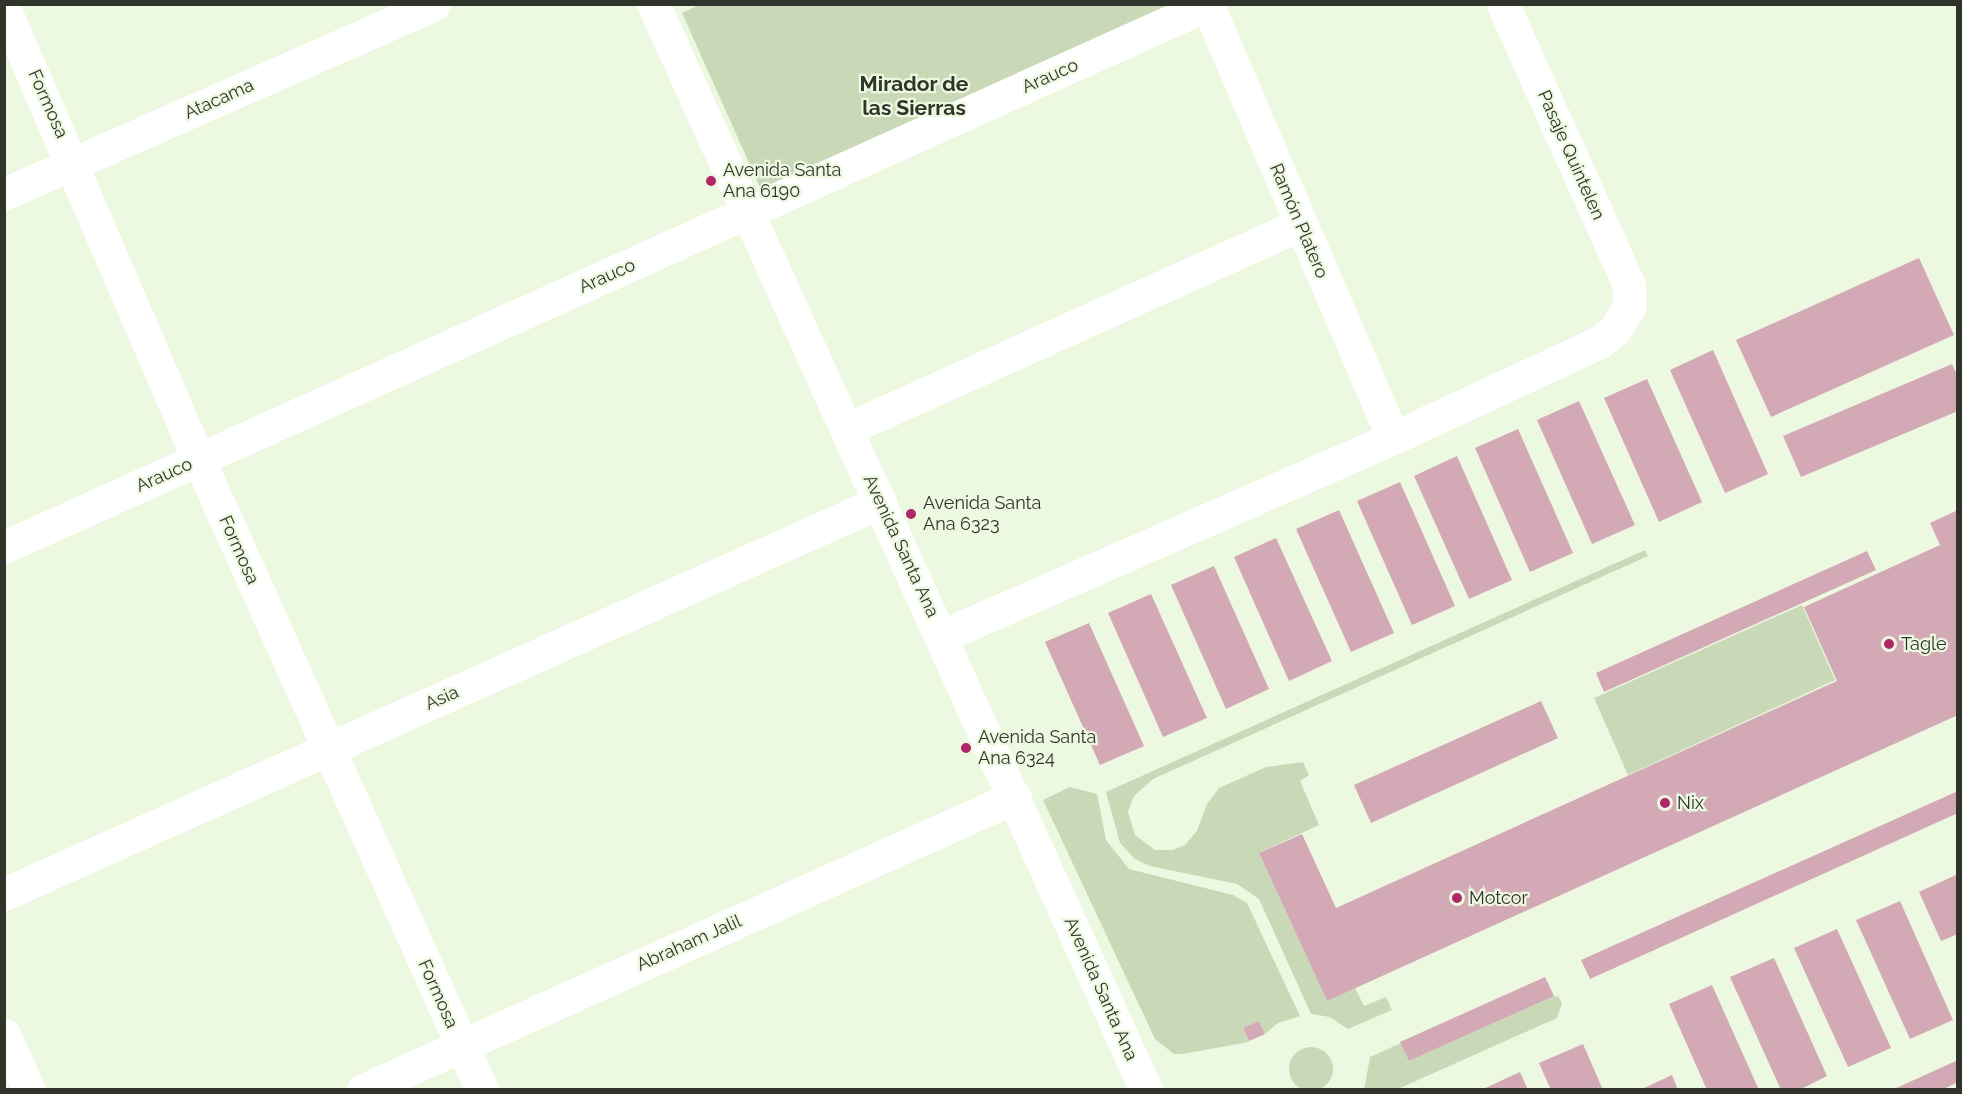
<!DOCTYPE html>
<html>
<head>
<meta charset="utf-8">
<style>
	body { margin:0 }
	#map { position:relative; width:1962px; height:1094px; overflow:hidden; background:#edf8e1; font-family:Raleway,sans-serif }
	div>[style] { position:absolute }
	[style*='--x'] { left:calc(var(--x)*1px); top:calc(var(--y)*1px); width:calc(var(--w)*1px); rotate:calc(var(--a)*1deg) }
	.green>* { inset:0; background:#c9d9b7 }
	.round { border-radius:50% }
	.building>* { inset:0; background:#d3a9b6 }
	.street>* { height:33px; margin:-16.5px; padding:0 16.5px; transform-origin:16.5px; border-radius:16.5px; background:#fff }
	.primary>* { height:33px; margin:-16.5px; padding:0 16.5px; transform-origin:16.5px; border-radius:16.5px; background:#fff }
	.dots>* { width:16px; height:16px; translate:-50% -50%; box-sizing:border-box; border:3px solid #edf8e1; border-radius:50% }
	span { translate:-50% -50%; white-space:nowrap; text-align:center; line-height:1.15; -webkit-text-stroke:4.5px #edf8e1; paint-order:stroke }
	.street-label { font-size:18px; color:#30342b }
	.poi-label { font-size:18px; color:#30342b }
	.left { translate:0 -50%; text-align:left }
	.quarter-label { font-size:21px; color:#30342b; font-weight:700 }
	.frame { position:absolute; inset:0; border:6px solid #30342b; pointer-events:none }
</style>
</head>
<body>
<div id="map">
	<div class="green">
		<div style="clip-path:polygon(701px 4px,1185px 4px,763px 194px,682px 13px)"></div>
		<div style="clip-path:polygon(1645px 550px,1648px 556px,1153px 779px,1134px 796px,1128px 812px,1135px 835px,1155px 850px,1173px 850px,1185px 845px,1197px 831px,1207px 804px,1219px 788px,1266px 767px,1303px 762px,1309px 775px,1300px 781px,1319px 825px,1259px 853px,1327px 1001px,1355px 988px,1364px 1006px,1386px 997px,1392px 1010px,1348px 1029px,1330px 1017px,1311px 1014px,1259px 899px,1237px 884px,1150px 866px,1135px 859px,1120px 843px,1106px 792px)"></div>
		<div style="clip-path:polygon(1802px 605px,1835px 680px,1628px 775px,1594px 698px)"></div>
		<div style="clip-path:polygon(1070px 787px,1097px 794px,1106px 840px,1129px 869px,1233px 895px,1247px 903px,1300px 1016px,1278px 1023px,1265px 1034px,1259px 1021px,1243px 1028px,1249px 1042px,1182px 1054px,1174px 1054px,1155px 1039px,1043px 800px)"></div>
		<div style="clip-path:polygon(1554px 996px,1559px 997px,1562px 1004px,1557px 1018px,1398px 1089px,1364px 1090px,1370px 1057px,1401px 1043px,1409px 1061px)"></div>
		<div class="round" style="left:1289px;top:1047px;width:44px;height:44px"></div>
	</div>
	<div class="building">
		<div style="clip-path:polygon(1919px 258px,1954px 335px,1771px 417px,1736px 340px)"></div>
		<div style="clip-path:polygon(1713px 350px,1768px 474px,1725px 493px,1670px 370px)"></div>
		<div style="clip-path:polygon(1952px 364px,1958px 377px,1958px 411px,1801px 477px,1783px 436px)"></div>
		<div style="clip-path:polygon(1647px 379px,1702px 502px,1659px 522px,1604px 398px)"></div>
		<div style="clip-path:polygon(1579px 401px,1635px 525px,1592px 544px,1537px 420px)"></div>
		<div style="clip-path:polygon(1518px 429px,1573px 553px,1530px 572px,1475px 448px)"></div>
		<div style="clip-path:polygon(1457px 456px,1512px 580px,1469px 599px,1414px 476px)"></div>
		<div style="clip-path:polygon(1400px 482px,1455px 606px,1412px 625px,1357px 501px)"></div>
		<div style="clip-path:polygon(1339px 510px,1394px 633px,1351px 652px,1296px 529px)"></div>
		<div style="clip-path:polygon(1958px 510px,1958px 715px,1327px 1001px,1259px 853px,1302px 834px,1336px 908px,1837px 681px,1804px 607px,1940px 545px,1930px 523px)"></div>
		<div style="clip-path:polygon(1276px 538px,1332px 661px,1289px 681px,1234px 557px)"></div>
		<div style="clip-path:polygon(1867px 551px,1876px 570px,1604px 692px,1596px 673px)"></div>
		<div style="clip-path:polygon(1214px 566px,1269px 689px,1226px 709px,1171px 585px)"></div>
		<div style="clip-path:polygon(1151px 594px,1207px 718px,1163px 737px,1108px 613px)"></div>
		<div style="clip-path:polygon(1089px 623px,1144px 746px,1100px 765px,1045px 642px)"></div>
		<div style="clip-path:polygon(1541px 701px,1558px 738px,1371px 823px,1354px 785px)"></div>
		<div style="clip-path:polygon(1958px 791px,1958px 813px,1590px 979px,1581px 960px)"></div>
		<div style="clip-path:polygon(1958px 874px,1958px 934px,1941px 941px,1919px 892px)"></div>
		<div style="clip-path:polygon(1900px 901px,1953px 1020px,1910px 1039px,1856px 920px)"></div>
		<div style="clip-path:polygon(1837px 929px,1891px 1048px,1848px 1067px,1794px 948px)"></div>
		<div style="clip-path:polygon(1774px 958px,1827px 1076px,1799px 1090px,1781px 1090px,1730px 977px)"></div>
		<div style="clip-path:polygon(1545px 977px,1554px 996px,1409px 1061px,1400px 1042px)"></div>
		<div style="clip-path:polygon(1712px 985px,1759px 1090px,1707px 1090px,1669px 1004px)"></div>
		<div style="clip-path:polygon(1259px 1021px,1265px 1034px,1249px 1041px,1243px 1028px)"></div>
		<div style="clip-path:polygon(1583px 1044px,1603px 1090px,1551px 1090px,1539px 1063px)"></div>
		<div style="clip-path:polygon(1958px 1060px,1958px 1082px,1942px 1090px,1892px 1090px)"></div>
		<div style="clip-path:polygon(1520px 1072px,1528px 1090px,1481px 1090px)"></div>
		<div style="clip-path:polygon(1672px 1075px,1678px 1090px,1640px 1090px)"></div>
	</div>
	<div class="street">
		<div style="--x:1207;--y:4;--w:472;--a:66.8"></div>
		<div style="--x:4;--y:8;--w:492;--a:66.7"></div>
		<div style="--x:199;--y:460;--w:691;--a:65.81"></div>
		<div style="--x:4;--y:194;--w:470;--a:-23.8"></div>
		<div style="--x:847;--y:429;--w:497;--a:-24.3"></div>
		<div style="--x:4;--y:547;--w:1322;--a:-24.26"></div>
		<div style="--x:942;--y:636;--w:493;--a:-23.7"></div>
		<div style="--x:1393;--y:438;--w:228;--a:-24.9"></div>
		<div style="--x:1600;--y:342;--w:19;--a:-39"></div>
		<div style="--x:1615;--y:330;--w:27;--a:-59"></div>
		<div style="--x:1629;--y:307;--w:22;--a:-90"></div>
		<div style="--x:1629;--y:285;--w:308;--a:-114.2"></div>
		<div style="--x:4;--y:894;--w:960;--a:-24.11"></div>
		<div style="--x:4;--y:1035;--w:60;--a:65.6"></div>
		<div style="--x:363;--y:1090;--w:715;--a:-24.2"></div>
	</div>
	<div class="primary">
		<div style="--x:653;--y:4;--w:1193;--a:65.58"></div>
	</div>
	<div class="dots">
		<div style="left:711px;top:181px;background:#b02667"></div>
		<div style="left:911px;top:514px;background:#b02667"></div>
		<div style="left:1889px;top:644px;background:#b02667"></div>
		<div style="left:966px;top:748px;background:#b02667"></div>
		<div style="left:1665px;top:803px;background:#b02667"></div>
		<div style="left:1457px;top:898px;background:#b02667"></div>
	</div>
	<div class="street-label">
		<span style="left:1050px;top:76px;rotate:-24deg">Arauco</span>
		<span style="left:219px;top:99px;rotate:-24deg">Atacama</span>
		<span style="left:48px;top:104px;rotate:66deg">Formosa</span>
		<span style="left:1571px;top:155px;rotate:66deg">Pasaje Quintelen</span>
		<span style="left:1299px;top:221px;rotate:67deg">Ramón Platero</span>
		<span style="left:607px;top:276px;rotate:-24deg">Arauco</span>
		<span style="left:164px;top:475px;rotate:-24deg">Arauco</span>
		<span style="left:901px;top:546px;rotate:65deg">Avenida Santa Ana</span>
		<span style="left:239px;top:550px;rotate:66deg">Formosa</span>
		<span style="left:442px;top:698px;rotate:-24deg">Asia</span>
		<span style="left:689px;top:943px;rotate:-24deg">Abraham Jalil</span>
		<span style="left:1101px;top:989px;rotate:66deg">Avenida Santa Ana</span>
		<span style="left:438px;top:994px;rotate:66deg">Formosa</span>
	</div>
	<div class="poi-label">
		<span class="left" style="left:723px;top:181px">Avenida Santa<br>Ana 6190</span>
		<span class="left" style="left:923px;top:514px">Avenida Santa<br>Ana 6323</span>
		<span class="left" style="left:1901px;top:644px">Tagle</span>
		<span class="left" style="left:978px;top:748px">Avenida Santa<br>Ana 6324</span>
		<span class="left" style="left:1677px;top:803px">Nix</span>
		<span class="left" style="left:1469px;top:898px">Motcor</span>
	</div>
	<div class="quarter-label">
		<span style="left:914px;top:96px">Mirador de<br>las Sierras</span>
	</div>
	<div class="frame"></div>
</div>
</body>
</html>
